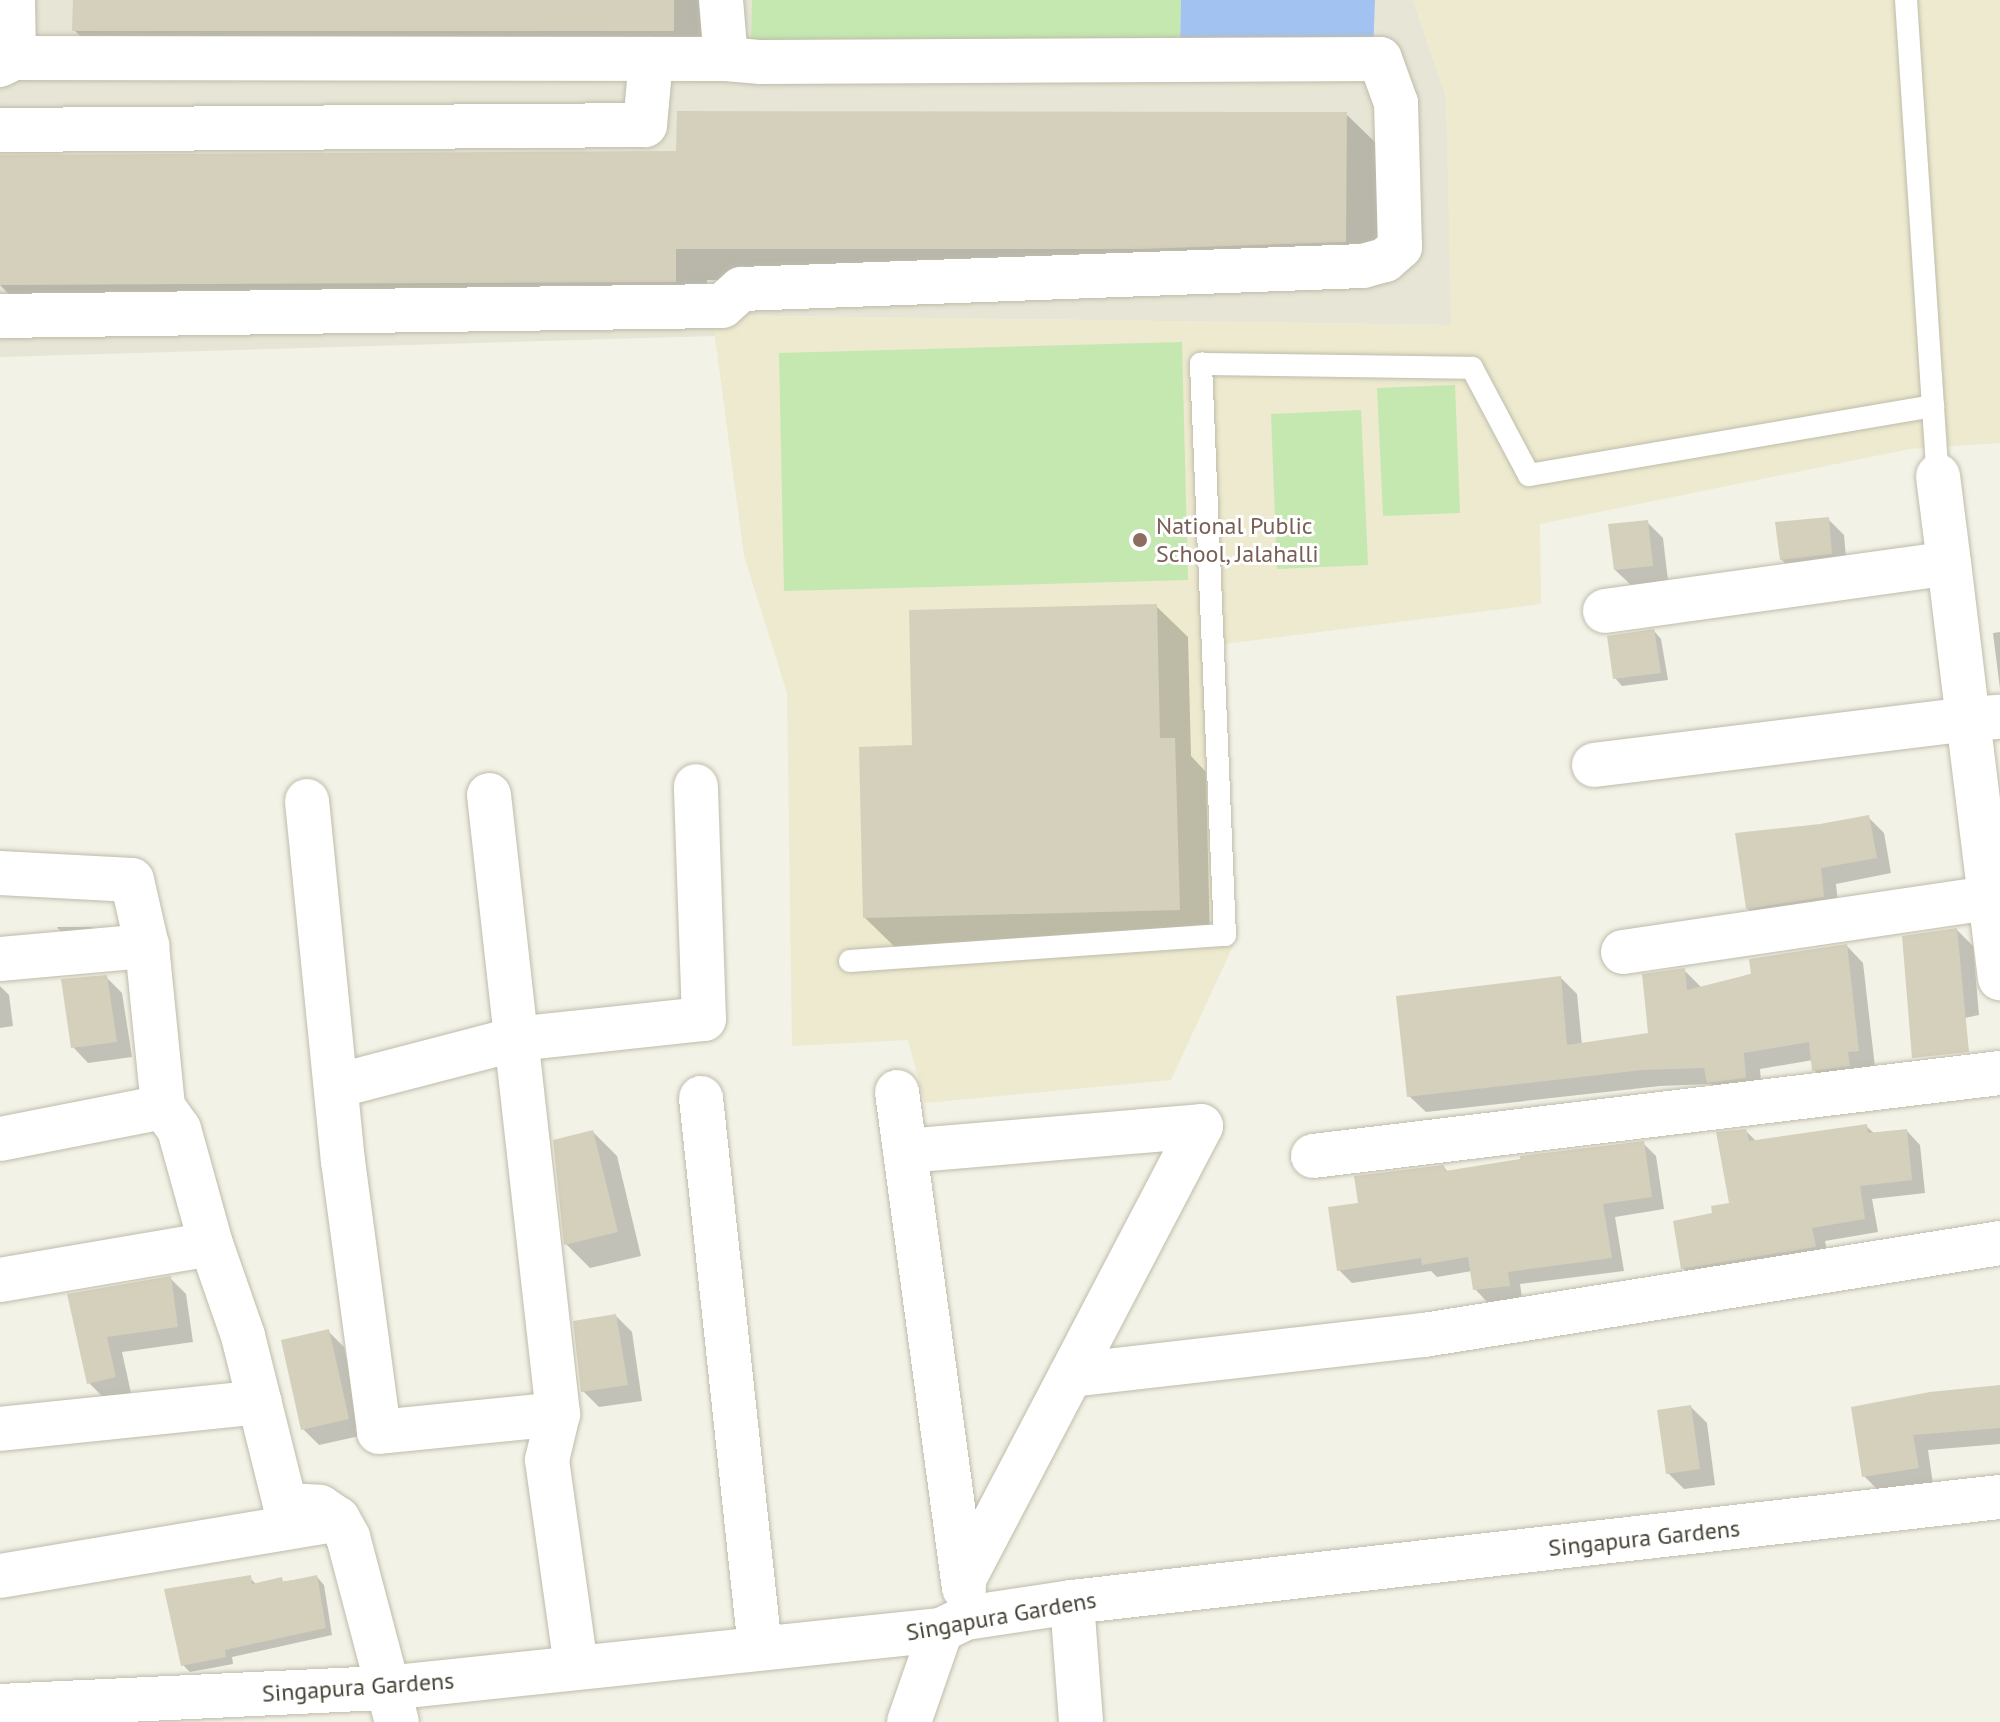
<!DOCTYPE html>
<html>
<head>
<meta charset="utf-8">
<style>
	body { margin:0 }
	#map { position:relative; width:2000px; height:1722px; overflow:hidden; background:#f3f2e7; font-family:"PT Sans",sans-serif }
	div>[style] { position:absolute }
	[style*='--x'] { left:calc(var(--x)*1px); top:calc(var(--y)*1px); width:calc(var(--w)*1px); rotate:calc(var(--a)*1deg) }
	.residential>* { inset:0; background:#e7e5d5 }
	.education>* { inset:0; background:#edead0 }
	.green>* { inset:0; background:#c4e8af }
	.water>* { inset:0; background:#a2c2f1 }
	.shadow>* { inset:0; background:#0003 }
	.building>* { inset:0; background:#d5d0bc }
	.roads { filter:drop-shadow(0 0 2px #bfbca9) drop-shadow(0 0 2px #bfbca9) }
	.service>* { height:22px; margin:-11px; padding:0 11px; transform-origin:11px; border-radius:11px; background:#fff }
	.minor>* { height:44px; margin:-22px; padding:0 22px; transform-origin:22px; border-radius:22px; background:#fff }
	.dots>* { width:22px; height:22px; translate:-50% -50%; box-sizing:border-box; border:4px solid #fff; border-radius:50% }
	span { translate:-50% -50%; white-space:nowrap; text-align:center; line-height:1.15; -webkit-text-stroke:6px #fff; paint-order:stroke }
	.education-label { font-size:24px; color:#785e54 }
	.left { translate:0 -50%; text-align:left }
	.street-label { font-size:24px; color:#464336 }
</style>
</head>
<body>
<div id="map">
	<div class="residential">
		<div style="clip-path:polygon(0 0,1413px 0,1446px 97px,1452px 325px,713px 315px,715px 336px,0 357px)"></div>
	</div>
	<div class="education">
		<div style="clip-path:polygon(1413px 0,2000px 0,2000px 443px,1910px 449px,1540px 524px,1541px 604px,1216px 645px,1233px 946px,1171px 1080px,925px 1103px,908px 1040px,792px 1046px,787px 693px,744px 556px,712px 315px,1451px 325px,1446px 97px)"></div>
	</div>
	<div class="green">
		<div style="clip-path:polygon(752px 0,1181px 0,1180px 49px,751px 45px)"></div>
		<div style="clip-path:polygon(1182px 342px,1188px 580px,784px 591px,779px 353px)"></div>
		<div style="clip-path:polygon(1455px 385px,1460px 513px,1383px 516px,1377px 388px)"></div>
		<div style="clip-path:polygon(1361px 410px,1368px 565px,1277px 569px,1271px 414px)"></div>
	</div>
	<div class="water">
		<div style="clip-path:polygon(1181px 0,1375px 0,1373px 52px,1180px 49px)"></div>
	</div>
	<div class="shadow">
		<div style="clip-path:polygon(75px 0,705px 0,705px 62px,106px 62px,74px 30px)"></div>
		<div style="clip-path:polygon(1346px 114px,1378px 145px,1377px 273px,1175px 280px,707px 280px,707px 313px,30px 316px,0 285px,0 156px,678px 153px)"></div>
		<div style="clip-path:polygon(1828px 519px,1844px 535px,1847px 569px,1797px 575px,1781px 559px)"></div>
		<div style="clip-path:polygon(1647px 522px,1663px 538px,1668px 581px,1631px 585px,1615px 570px)"></div>
		<div style="clip-path:polygon(1156px 606px,1188px 637px,1191px 756px,1206px 772px,1210px 940px,897px 949px,865px 918px,914px 747px)"></div>
		<div style="clip-path:polygon(1654px 631px,1661px 639px,1668px 680px,1622px 686px,1615px 678px)"></div>
		<div style="clip-path:polygon(2000px 632px,2000px 689px,1993px 633px)"></div>
		<div style="clip-path:polygon(1868px 817px,1884px 833px,1891px 873px,1836px 884px,1839px 913px,1763px 924px,1747px 908px,1821px 826px)"></div>
		<div style="clip-path:polygon(92px 927px,98px 933px,64px 936px,57px 927px)"></div>
		<div style="clip-path:polygon(1957px 930px,1973px 946px,1979px 1015px,1926px 1026px)"></div>
		<div style="clip-path:polygon(1847px 946px,1863px 963px,1875px 1067px,1831px 1086px,1814px 1070px,1813px 1060px,1760px 1069px,1762px 1095px,1726px 1099px,1711px 1084px,1660px 1086px,1426px 1112px,1409px 1096px,1561px 978px,1577px 994px,1582px 1045px,1650px 1035px,1684px 970px,1702px 988px)"></div>
		<div style="clip-path:polygon(106px 977px,122px 993px,132px 1057px,88px 1063px,73px 1047px)"></div>
		<div style="clip-path:polygon(0 986px,9px 995px,13px 1026px,0 1028px)"></div>
		<div style="clip-path:polygon(1866px 1126px,1875px 1134px,1907px 1131px,1920px 1145px,1925px 1193px,1872px 1199px,1878px 1232px,1825px 1241px,1829px 1260px,1697px 1281px,1683px 1268px,1714px 1215px,1732px 1205px,1746px 1131px,1757px 1142px)"></div>
		<div style="clip-path:polygon(593px 1132px,617px 1156px,641px 1256px,590px 1268px,566px 1244px)"></div>
		<div style="clip-path:polygon(1643px 1143px,1656px 1156px,1664px 1209px,1615px 1217px,1624px 1271px,1520px 1284px,1522px 1298px,1488px 1303px,1475px 1289px,1472px 1271px,1437px 1277px,1431px 1271px,1352px 1283px,1339px 1270px,1360px 1204px,1444px 1167px,1448px 1172px)"></div>
		<div style="clip-path:polygon(170px 1278px,186px 1294px,193px 1342px,122px 1352px,131px 1393px,105px 1399px,89px 1383px,69px 1296px)"></div>
		<div style="clip-path:polygon(616px 1316px,632px 1332px,642px 1401px,599px 1407px,583px 1391px)"></div>
		<div style="clip-path:polygon(328px 1331px,344px 1347px,364px 1435px,319px 1445px,303px 1429px)"></div>
		<div style="clip-path:polygon(2000px 1387px,2000px 1444px,1928px 1450px,1933px 1484px,1880px 1492px,1864px 1476px,1854px 1408px)"></div>
		<div style="clip-path:polygon(1691px 1407px,1707px 1423px,1715px 1485px,1684px 1489px,1668px 1473px)"></div>
		<div style="clip-path:polygon(317px 1577px,324px 1585px,332px 1635px,232px 1657px,233px 1664px,190px 1672px,183px 1665px,250px 1578px,257px 1585px)"></div>
	</div>
	<div class="building">
		<div style="clip-path:polygon(73px 0,674px 0,674px 31px,72px 31px)"></div>
		<div style="clip-path:polygon(677px 111px,1347px 112px,1346px 242px,1142px 249px,676px 249px,676px 282px,0 285px,0 155px,676px 151px)"></div>
		<div style="clip-path:polygon(1829px 517px,1832px 554px,1780px 560px,1775px 522px)"></div>
		<div style="clip-path:polygon(1648px 520px,1653px 566px,1614px 570px,1608px 524px)"></div>
		<div style="clip-path:polygon(1157px 604px,1160px 738px,1175px 738px,1180px 910px,863px 918px,859px 747px,912px 745px,909px 610px)"></div>
		<div style="clip-path:polygon(1654px 629px,1661px 673px,1613px 679px,1607px 636px)"></div>
		<div style="clip-path:polygon(1869px 815px,1877px 858px,1821px 868px,1824px 897px,1746px 909px,1735px 833px,1820px 824px)"></div>
		<div style="clip-path:polygon(1957px 928px,1969px 1052px,1912px 1058px,1902px 936px)"></div>
		<div style="clip-path:polygon(1847px 944px,1859px 1051px,1848px 1052px,1850px 1066px,1812px 1071px,1809px 1042px,1744px 1053px,1746px 1078px,1707px 1083px,1704px 1068px,1642px 1070px,1407px 1097px,1396px 996px,1561px 976px,1567px 1045px,1648px 1033px,1642px 974px,1685px 968px,1687px 990px,1751px 974px,1749px 959px)"></div>
		<div style="clip-path:polygon(107px 975px,117px 1042px,71px 1048px,61px 979px)"></div>
		<div style="clip-path:polygon(1867px 1124px,1868px 1133px,1907px 1129px,1912px 1180px,1860px 1186px,1865px 1219px,1812px 1228px,1816px 1247px,1681px 1269px,1673px 1221px,1712px 1213px,1711px 1206px,1729px 1203px,1716px 1132px,1746px 1129px,1749px 1141px)"></div>
		<div style="clip-path:polygon(593px 1130px,618px 1232px,564px 1245px,553px 1140px)"></div>
		<div style="clip-path:polygon(1644px 1141px,1652px 1197px,1603px 1204px,1612px 1258px,1508px 1272px,1510px 1286px,1473px 1290px,1468px 1257px,1422px 1265px,1421px 1258px,1337px 1271px,1328px 1207px,1358px 1203px,1354px 1176px,1444px 1165px,1445px 1171px,1520px 1159px,1520px 1156px)"></div>
		<div style="clip-path:polygon(171px 1276px,178px 1327px,107px 1337px,116px 1377px,87px 1384px,67px 1294px)"></div>
		<div style="clip-path:polygon(616px 1314px,628px 1385px,581px 1392px,573px 1321px)"></div>
		<div style="clip-path:polygon(329px 1329px,349px 1419px,301px 1430px,281px 1340px)"></div>
		<div style="clip-path:polygon(2000px 1385px,2000px 1428px,1913px 1435px,1919px 1468px,1862px 1477px,1851px 1407px,1930px 1392px)"></div>
		<div style="clip-path:polygon(1691px 1405px,1700px 1469px,1666px 1474px,1657px 1410px)"></div>
		<div style="clip-path:polygon(251px 1575px,252px 1584px,282px 1577px,283px 1582px,317px 1575px,326px 1628px,225px 1650px,226px 1657px,181px 1666px,164px 1589px)"></div>
	</div>
	<div class="roads">
		<div class="service">
			<div style="--x:1906;--y:0;--w:477;--a:86.2"></div>
			<div style="--x:850;--y:961;--w:376;--a:-4"></div>
			<div style="--x:1225;--y:935;--w:572;--a:-92.41"></div>
			<div style="--x:1201;--y:364;--w:271;--a:0.8"></div>
			<div style="--x:1472;--y:368;--w:121;--a:62"></div>
			<div style="--x:1529;--y:475;--w:410;--a:-9.7"></div>
		</div>
		<div class="minor">
			<div style="--x:13;--y:0;--w:58;--a:89"></div>
			<div style="--x:721;--y:0;--w:59;--a:85.2"></div>
			<div style="--x:0;--y:65;--w:16;--a:-27"></div>
			<div style="--x:14;--y:58;--w:712;--a:0.08"></div>
			<div style="--x:726;--y:59;--w:35;--a:5"></div>
			<div style="--x:761;--y:62;--w:619;--a:-0.28"></div>
			<div style="--x:1380;--y:59;--w:47;--a:70"></div>
			<div style="--x:1396;--y:103;--w:144;--a:88.4"></div>
			<div style="--x:1400;--y:247;--w:20;--a:139"></div>
			<div style="--x:1385;--y:260;--w:23;--a:165"></div>
			<div style="--x:1363;--y:266;--w:622;--a:177.88"></div>
			<div style="--x:741;--y:289;--w:25;--a:138"></div>
			<div style="--x:722;--y:306;--w:722;--a:179.21"></div>
			<div style="--x:0;--y:130;--w:645;--a:-0.44"></div>
			<div style="--x:645;--y:125;--w:66;--a:-84.8"></div>
			<div style="--x:1938;--y:476;--w:88;--a:82.8"></div>
			<div style="--x:1605;--y:611;--w:347;--a:-7.9"></div>
			<div style="--x:1949;--y:563;--w:157;--a:83.1"></div>
			<div style="--x:1968;--y:719;--w:32;--a:-4"></div>
			<div style="--x:1594;--y:765;--w:377;--a:-7"></div>
			<div style="--x:1968;--y:719;--w:180;--a:83"></div>
			<div style="--x:489;--y:795;--w:623;--a:83.64"></div>
			<div style="--x:558;--y:1414;--w:47;--a:103.4"></div>
			<div style="--x:547;--y:1460;--w:209;--a:82"></div>
			<div style="--x:307;--y:801;--w:362;--a:84.3"></div>
			<div style="--x:343;--y:1161;--w:273;--a:82.4"></div>
			<div style="--x:379;--y:1432;--w:180;--a:-5.7"></div>
			<div style="--x:0;--y:873;--w:132;--a:3"></div>
			<div style="--x:132;--y:880;--w:68;--a:77.2"></div>
			<div style="--x:147;--y:946;--w:162;--a:84.3"></div>
			<div style="--x:163;--y:1107;--w:27;--a:54"></div>
			<div style="--x:179;--y:1129;--w:119;--a:74.5"></div>
			<div style="--x:1623;--y:952;--w:371;--a:-8.4"></div>
			<div style="--x:1990;--y:898;--w:81;--a:82.9"></div>
			<div style="--x:0;--y:959;--w:148;--a:-5.1"></div>
			<div style="--x:336;--y:1086;--w:186;--a:-14.6"></div>
			<div style="--x:516;--y:1039;--w:189;--a:-6.1"></div>
			<div style="--x:704;--y:1019;--w:233;--a:-92"></div>
			<div style="--x:897;--y:1092;--w:501;--a:82.31"></div>
			<div style="--x:701;--y:1098;--w:553;--a:83.88"></div>
			<div style="--x:0;--y:1139;--w:166;--a:-11.1"></div>
			<div style="--x:905;--y:1151;--w:297;--a:-4.8"></div>
			<div style="--x:1201;--y:1126;--w:511;--a:117.62"></div>
			<div style="--x:1313;--y:1156;--w:692;--a:-6.89"></div>
			<div style="--x:0;--y:1280;--w:214;--a:-9.7"></div>
			<div style="--x:211;--y:1244;--w:97;--a:70.8"></div>
			<div style="--x:243;--y:1336;--w:174;--a:76"></div>
			<div style="--x:285;--y:1505;--w:35;--a:3"></div>
			<div style="--x:320;--y:1507;--w:22;--a:34"></div>
			<div style="--x:338;--y:1519;--w:21;--a:61"></div>
			<div style="--x:348;--y:1537;--w:191;--a:75.2"></div>
			<div style="--x:1071;--y:1375;--w:355;--a:-6.5"></div>
			<div style="--x:1424;--y:1335;--w:583;--a:-9.07"></div>
			<div style="--x:0;--y:1429;--w:261;--a:-5.9"></div>
			<div style="--x:0;--y:1576;--w:333;--a:-9.5"></div>
			<div style="--x:1072;--y:1602;--w:120;--a:85.7"></div>
			<div style="--x:0;--y:1706;--w:387;--a:-2.7"></div>
			<div style="--x:387;--y:1688;--w:557;--a:-5.98"></div>
			<div style="--x:941;--y:1630;--w:28;--a:-26"></div>
			<div style="--x:966;--y:1618;--w:107;--a:-8.6"></div>
			<div style="--x:1072;--y:1602;--w:934;--a:-6.46"></div>
			<div style="--x:909;--y:1722;--w:97;--a:-70.8"></div>
		</div>
	</div>
	<div class="dots">
		<div style="left:1140px;top:540px;background:#8d6e63"></div>
	</div>
	<div class="education-label">
		<span class="left" style="left:1156px;top:540px">National Public<br>School, Jalahalli</span>
	</div>
	<div class="street-label">
		<span style="left:1644px;top:1538px;rotate:-6deg">Singapura Gardens</span>
		<span style="left:1001px;top:1616px;rotate:-10deg">Singapura Gardens</span>
		<span style="left:358px;top:1687px;rotate:-4deg">Singapura Gardens</span>
	</div>
</div>
</body>
</html>
